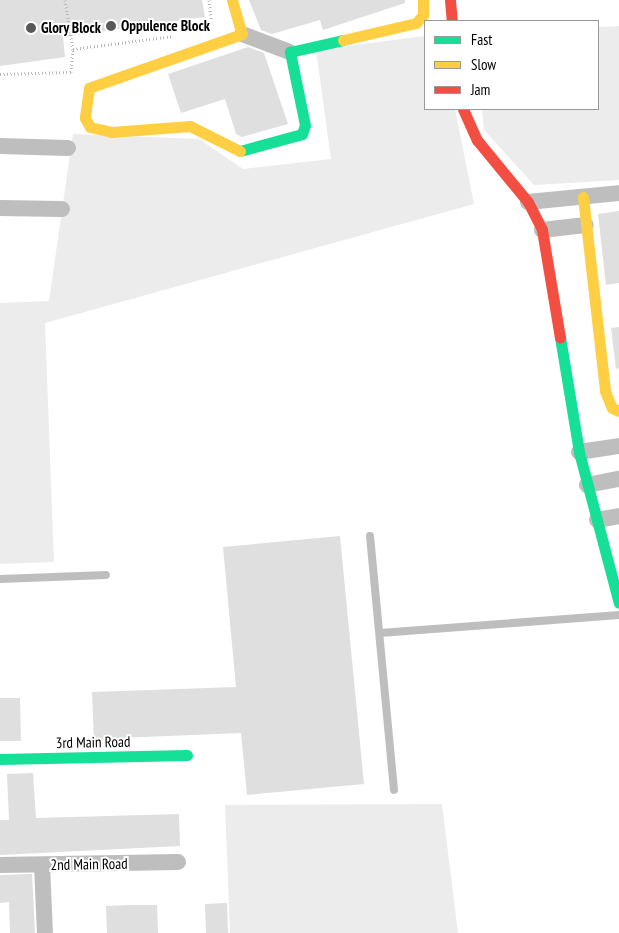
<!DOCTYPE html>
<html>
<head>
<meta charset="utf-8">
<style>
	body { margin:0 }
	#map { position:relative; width:619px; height:933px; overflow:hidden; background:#fff; font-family:"PT Sans Narrow",sans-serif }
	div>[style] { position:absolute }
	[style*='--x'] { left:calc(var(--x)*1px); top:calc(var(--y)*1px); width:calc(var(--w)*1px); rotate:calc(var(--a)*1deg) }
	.green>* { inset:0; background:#ececec }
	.building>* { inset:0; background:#dfdfdf }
	.path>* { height:3px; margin-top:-1.5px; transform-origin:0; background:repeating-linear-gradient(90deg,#b9b9b9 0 1px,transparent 0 3.5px) }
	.lane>* { height:8px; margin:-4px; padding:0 4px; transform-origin:4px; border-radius:4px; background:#bebebe }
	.street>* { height:16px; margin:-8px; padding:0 8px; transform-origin:8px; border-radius:8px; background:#bebebe }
	.fast>* { height:11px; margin:-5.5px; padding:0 5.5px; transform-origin:5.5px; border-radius:5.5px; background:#16e098 }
	.slow>* { height:11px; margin:-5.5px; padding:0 5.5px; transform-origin:5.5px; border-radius:5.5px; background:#ffcf43 }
	.jam>* { height:11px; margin:-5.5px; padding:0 5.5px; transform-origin:5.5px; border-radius:5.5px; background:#f24e42 }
	.dots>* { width:14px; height:14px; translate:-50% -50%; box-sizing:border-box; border:2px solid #fff; border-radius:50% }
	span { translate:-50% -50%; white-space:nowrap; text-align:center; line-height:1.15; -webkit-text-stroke:4px #fff; paint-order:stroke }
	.poi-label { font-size:15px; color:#000; font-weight:700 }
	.left { translate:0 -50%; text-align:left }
	.street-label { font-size:15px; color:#000 }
	.legend { position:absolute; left:424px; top:20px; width:175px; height:90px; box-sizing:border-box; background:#fff; border:1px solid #999; margin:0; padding:6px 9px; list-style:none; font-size:15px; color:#000 }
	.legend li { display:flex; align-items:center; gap:10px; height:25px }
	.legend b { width:25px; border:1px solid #999 }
</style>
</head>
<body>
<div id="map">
	<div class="green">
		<div style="clip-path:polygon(619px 26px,619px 180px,534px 185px,484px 130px,482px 109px,598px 109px,598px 27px)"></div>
		<div style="clip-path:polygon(425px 36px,425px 109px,455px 109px,474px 204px,45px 323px,54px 562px,0 564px,0 303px,49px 301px,73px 134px,199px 139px,243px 169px,331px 159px,316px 50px)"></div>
		<div style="clip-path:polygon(442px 804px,458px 933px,230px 933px,225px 805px)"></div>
	</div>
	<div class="building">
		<div style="clip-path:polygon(0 0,202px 0,205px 17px,63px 37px,65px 57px,0 66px)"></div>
		<div style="clip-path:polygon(249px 0,405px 0,405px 3px,323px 30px,320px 20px,272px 34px,261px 30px)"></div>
		<div style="clip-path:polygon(248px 47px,264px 53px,288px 124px,242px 137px,236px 134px,225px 99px,181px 113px,168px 74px)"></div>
		<div style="clip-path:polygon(619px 211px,619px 283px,606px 285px,598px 214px)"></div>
		<div style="clip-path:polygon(619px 327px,619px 368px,616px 369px,611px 328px)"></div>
		<div style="clip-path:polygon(340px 536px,364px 784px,247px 795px,241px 733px,94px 739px,92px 692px,236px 687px,223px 547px)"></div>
		<div style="clip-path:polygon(0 698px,20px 698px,21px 741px,0 741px)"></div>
		<div style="clip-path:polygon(33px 773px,36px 818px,179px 814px,180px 846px,0 855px,0 820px,9px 820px,7px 774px)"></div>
		<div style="clip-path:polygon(32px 874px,35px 933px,10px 933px,9px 902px,0 903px,0 875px)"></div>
		<div style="clip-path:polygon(227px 903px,228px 933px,206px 933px,205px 904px)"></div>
		<div style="clip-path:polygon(130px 905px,157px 905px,158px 933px,107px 933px,106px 906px)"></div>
	</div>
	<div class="path">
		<div style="--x:65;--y:0;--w:50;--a:80.7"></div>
		<div style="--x:209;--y:0;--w:24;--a:83"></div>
		<div style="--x:0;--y:74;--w:71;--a:-1.6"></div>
		<div style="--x:71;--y:72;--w:23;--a:-85"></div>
		<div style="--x:73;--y:49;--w:101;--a:-7.4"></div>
	</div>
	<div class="lane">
		<div style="--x:370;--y:536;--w:255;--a:84.6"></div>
		<div style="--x:0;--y:579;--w:106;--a:-2.2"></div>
		<div style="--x:380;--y:633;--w:240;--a:-4.3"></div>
	</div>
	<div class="street">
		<div style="--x:242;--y:34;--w:51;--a:20.6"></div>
		<div style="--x:0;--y:146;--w:68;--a:1.7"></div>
		<div style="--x:528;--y:202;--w:91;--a:-5.6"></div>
		<div style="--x:0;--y:208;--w:62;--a:0.9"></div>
		<div style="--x:542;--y:230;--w:44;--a:-6.5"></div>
		<div style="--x:579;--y:452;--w:40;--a:-8.5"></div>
		<div style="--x:587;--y:485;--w:33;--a:-11"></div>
		<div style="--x:597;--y:520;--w:22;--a:-10"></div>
		<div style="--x:0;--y:865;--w:178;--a:-1"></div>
		<div style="--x:42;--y:865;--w:68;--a:87.5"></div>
	</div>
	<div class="fast">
		<div style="--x:240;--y:151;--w:64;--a:-15.3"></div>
		<div style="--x:302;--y:134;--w:9;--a:-72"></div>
		<div style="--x:305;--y:125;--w:75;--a:-101.6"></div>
		<div style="--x:290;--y:52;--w:54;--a:-12.8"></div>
		<div style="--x:560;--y:337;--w:117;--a:80.6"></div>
		<div style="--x:579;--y:452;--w:156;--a:75.2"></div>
		<div style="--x:0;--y:759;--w:187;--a:-1.2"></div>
	</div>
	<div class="slow">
		<div style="--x:232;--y:0;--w:35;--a:74"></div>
		<div style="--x:242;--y:34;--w:162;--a:160.6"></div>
		<div style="--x:89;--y:88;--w:30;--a:98"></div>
		<div style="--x:85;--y:118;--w:10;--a:61"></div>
		<div style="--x:90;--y:127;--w:22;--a:13"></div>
		<div style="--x:111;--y:132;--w:79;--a:-4.3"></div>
		<div style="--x:190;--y:126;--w:56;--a:26.6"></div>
		<div style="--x:343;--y:40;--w:75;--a:-13.1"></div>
		<div style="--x:416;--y:23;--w:11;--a:-49"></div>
		<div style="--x:423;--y:15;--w:15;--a:-90"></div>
		<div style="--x:583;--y:197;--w:195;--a:83.5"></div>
		<div style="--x:605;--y:391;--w:18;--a:68"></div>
		<div style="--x:612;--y:408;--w:8;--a:23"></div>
	</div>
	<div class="jam">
		<div style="--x:450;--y:0;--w:21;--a:85"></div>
		<div style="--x:463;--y:109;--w:34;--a:66"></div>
		<div style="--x:477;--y:140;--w:80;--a:50.6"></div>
		<div style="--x:528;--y:202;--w:31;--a:63"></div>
		<div style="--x:542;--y:230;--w:109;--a:80.5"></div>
	</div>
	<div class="dots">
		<div style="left:111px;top:26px;background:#595959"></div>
		<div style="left:31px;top:28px;background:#595959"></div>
	</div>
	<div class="poi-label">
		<span class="left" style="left:121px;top:26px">Oppulence Block</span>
		<span class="left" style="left:41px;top:28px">Glory Block</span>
	</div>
	<div class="street-label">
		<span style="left:93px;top:742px;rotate:-1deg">3rd Main Road</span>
		<span style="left:89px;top:864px;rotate:-1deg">2nd Main Road</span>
	</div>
	<ul class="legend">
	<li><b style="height:6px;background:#16e098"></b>Fast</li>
	<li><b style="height:6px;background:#ffcf43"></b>Slow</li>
	<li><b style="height:6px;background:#f24e42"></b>Jam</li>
	</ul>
</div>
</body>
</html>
